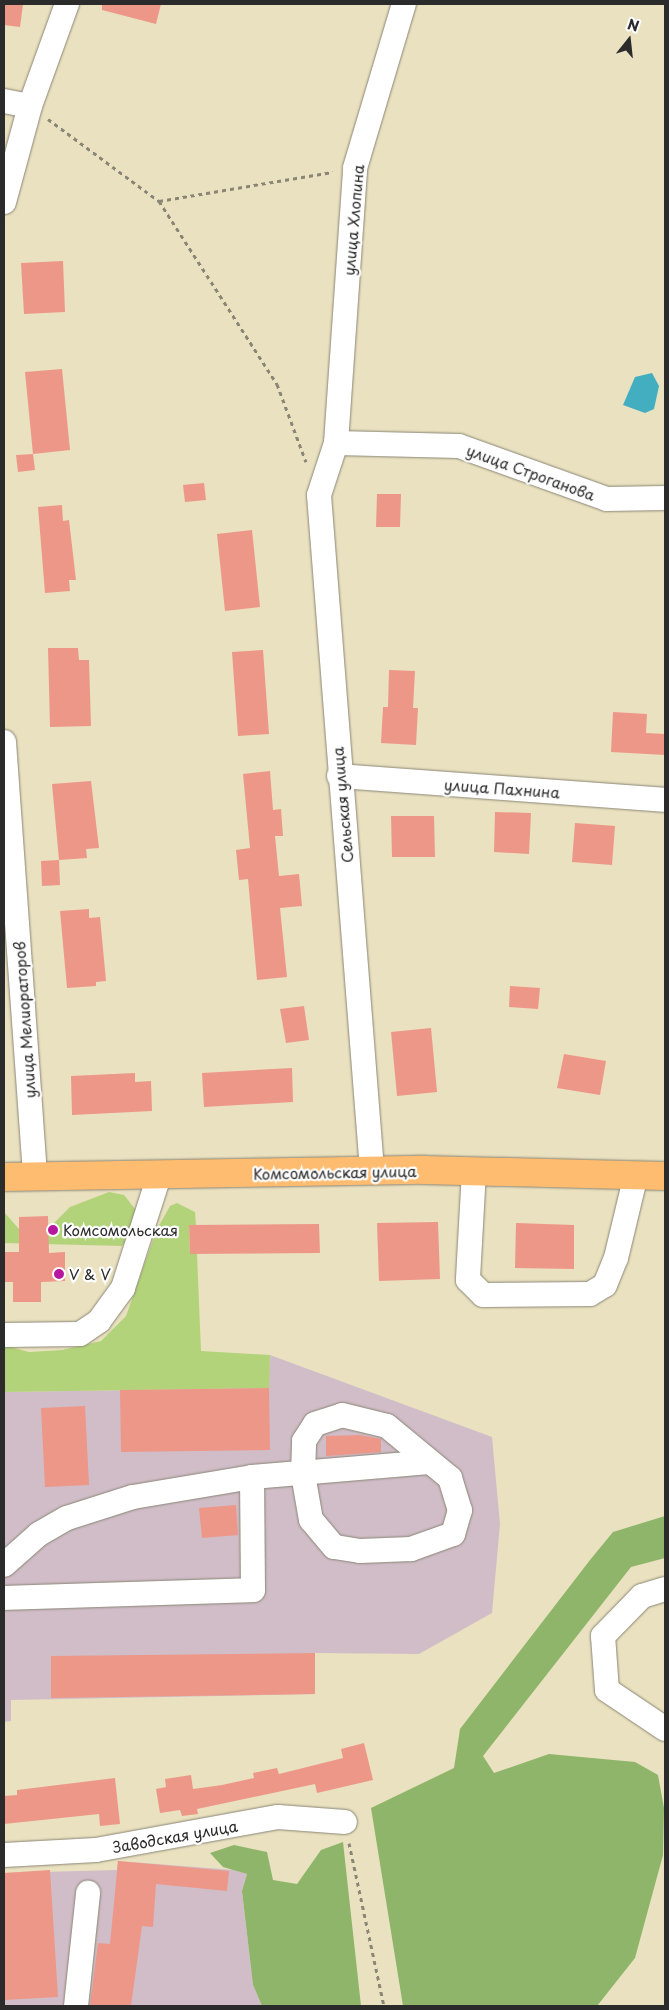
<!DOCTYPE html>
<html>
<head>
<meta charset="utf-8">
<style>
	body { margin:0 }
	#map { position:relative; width:669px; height:2010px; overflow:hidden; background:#eae1c0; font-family:"Playpen Sans",sans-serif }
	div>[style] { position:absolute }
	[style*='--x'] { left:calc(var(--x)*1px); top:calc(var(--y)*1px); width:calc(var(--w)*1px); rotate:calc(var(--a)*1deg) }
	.industrial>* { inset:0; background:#d1bdc8 }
	.green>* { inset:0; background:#b3d37a }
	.forest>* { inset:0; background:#8eb56a }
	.water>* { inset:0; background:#42aebf }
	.building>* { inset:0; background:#ed9788 }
	.path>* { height:3px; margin-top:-1.5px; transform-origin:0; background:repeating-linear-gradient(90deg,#8a8676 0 4px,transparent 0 8px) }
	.roads { filter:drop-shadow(0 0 1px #8a8676) drop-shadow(0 0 1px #8a8676) }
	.minor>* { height:24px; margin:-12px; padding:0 12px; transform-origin:12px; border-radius:12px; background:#fff }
	.major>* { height:28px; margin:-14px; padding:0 14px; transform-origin:14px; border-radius:14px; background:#febc70 }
	.dots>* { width:14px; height:14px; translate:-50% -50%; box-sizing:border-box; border:2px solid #fff; border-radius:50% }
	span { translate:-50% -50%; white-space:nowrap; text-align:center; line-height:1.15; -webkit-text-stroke:4.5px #fff; paint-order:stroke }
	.street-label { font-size:15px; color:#2b2b2b }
	.poi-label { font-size:15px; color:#2b2b2b }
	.left { translate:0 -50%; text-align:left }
	.frame { position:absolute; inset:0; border:5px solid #2b2b2b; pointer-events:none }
	.north { position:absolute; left:604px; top:15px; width:50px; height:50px; -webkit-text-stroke:4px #fff; paint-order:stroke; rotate:16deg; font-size:14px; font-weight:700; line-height:20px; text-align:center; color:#2b2b2b }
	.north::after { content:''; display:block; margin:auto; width:18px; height:22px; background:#2b2b2b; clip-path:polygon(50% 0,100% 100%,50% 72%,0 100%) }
</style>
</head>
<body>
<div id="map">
	<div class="industrial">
		<div style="clip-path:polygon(270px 1355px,492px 1437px,500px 1524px,492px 1613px,419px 1654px,315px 1653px,315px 1694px,11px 1700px,11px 1721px,4px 1722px,4px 1392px,268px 1388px)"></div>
		<div style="clip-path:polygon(118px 1861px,234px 1870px,247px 1874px,242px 1891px,253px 1985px,262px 2006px,4px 2006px,4px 1873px,117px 1870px)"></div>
	</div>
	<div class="green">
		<div style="clip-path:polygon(109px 1192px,124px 1195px,135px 1209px,137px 1224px,122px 1246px,4px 1243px,4px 1212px,19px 1229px,48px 1229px,70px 1207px)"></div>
		<div style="clip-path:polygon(177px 1203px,195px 1212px,196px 1225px,189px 1226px,190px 1254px,197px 1254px,201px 1351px,270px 1355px,269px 1388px,4px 1392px,4px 1345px,29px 1352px,62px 1350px,101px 1341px,126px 1316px,157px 1229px,170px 1206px)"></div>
	</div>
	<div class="forest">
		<div style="clip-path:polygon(665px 1516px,665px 1558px,631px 1567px,483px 1756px,494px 1773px,549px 1754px,635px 1762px,658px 1775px,664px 1808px,663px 1855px,635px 1958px,597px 2006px,403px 2006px,371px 1808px,454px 1768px,460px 1729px,590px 1560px,613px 1532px)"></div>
		<div style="clip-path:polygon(343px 1842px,361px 2006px,262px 2006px,253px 1985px,242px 1891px,247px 1874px,223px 1867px,210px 1853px,234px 1845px,267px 1852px,273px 1880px,297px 1884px,321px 1850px)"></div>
	</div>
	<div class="water">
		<div style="clip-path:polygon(652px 373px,659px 386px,654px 409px,645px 413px,623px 405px,635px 377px)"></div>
	</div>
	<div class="building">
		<div style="clip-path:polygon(4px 4px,23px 4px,20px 27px,4px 25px)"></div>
		<div style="clip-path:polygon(102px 4px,161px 4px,156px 24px,102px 10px)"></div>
		<div style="clip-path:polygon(63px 261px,65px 312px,24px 314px,21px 263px)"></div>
		<div style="clip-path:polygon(62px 369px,70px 450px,33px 454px,25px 372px)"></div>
		<div style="clip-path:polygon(33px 454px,35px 470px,18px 472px,16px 455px)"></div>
		<div style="clip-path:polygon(204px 483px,206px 500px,185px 502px,183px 485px)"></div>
		<div style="clip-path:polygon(377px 494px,401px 494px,400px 527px,376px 527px)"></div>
		<div style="clip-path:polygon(62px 505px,63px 521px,69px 520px,76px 580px,69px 580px,70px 591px,45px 593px,38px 507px)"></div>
		<div style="clip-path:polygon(252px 530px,260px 607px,225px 611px,217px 534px)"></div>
		<div style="clip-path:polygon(48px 648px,78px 648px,79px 660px,89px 660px,91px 726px,50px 727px)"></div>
		<div style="clip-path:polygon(263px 650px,269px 734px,238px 736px,232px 652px)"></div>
		<div style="clip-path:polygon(389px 670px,415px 671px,413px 708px,418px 708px,416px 745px,381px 743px,383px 707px,388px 707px)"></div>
		<div style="clip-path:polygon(613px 712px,647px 714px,646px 733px,665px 734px,665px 755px,611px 752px)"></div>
		<div style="clip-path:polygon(270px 771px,273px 810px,281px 809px,283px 836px,275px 836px,279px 876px,299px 874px,302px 906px,280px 908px,287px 977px,257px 980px,248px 879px,239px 880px,236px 850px,250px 848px,243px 774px)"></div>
		<div style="clip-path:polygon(91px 781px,99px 848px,86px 849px,87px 858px,59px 860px,52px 784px)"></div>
		<div style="clip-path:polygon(495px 812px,531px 813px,529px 854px,494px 852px)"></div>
		<div style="clip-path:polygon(391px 816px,434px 816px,435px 857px,392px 857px)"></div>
		<div style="clip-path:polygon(575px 823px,615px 826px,612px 865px,572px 862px)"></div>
		<div style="clip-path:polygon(59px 860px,60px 885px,42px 886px,41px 861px)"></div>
		<div style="clip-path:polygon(89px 909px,89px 918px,100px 917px,106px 981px,96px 982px,96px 986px,67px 988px,60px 911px)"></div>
		<div style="clip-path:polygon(510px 986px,540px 988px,538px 1009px,509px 1007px)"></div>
		<div style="clip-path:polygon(304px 1006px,309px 1040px,286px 1043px,280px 1009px)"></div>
		<div style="clip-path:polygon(431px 1028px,437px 1092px,397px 1096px,391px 1032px)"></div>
		<div style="clip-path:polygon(564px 1054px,606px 1061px,600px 1095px,557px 1088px)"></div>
		<div style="clip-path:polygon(292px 1068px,293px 1102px,204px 1107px,202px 1073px)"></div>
		<div style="clip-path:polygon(135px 1073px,135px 1082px,151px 1081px,152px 1111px,72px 1115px,71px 1076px)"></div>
		<div style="clip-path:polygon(48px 1216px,49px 1253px,65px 1252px,65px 1281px,41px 1282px,41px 1302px,13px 1302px,13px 1282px,4px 1282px,4px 1252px,19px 1252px,19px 1217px)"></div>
		<div style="clip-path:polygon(438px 1222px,440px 1279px,379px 1281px,377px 1223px)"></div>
		<div style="clip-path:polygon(516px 1223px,574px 1225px,574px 1269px,515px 1268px)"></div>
		<div style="clip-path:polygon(319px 1224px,320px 1253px,190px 1254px,189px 1225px)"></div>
		<div style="clip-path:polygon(269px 1388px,270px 1450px,121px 1452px,120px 1390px)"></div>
		<div style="clip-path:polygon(85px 1406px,89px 1485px,45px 1487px,41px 1408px)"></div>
		<div style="clip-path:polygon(359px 1435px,381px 1439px,381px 1452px,326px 1456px,326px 1436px)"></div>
		<div style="clip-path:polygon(236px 1505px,238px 1535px,202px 1538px,199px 1508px)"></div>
		<div style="clip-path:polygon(315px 1653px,315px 1694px,51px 1698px,51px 1656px)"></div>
		<div style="clip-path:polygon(364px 1743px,373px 1780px,317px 1793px,315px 1784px,197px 1809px,198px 1814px,182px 1816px,180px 1810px,160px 1813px,156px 1789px,166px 1787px,165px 1779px,191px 1775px,193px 1789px,222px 1785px,254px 1778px,253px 1773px,277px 1768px,279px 1774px,343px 1758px,341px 1749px)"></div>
		<div style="clip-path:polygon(115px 1778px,120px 1824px,100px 1826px,99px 1814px,4px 1824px,4px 1796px,17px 1795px,17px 1790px)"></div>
		<div style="clip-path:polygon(118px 1861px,229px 1871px,227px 1891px,156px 1884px,153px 1927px,142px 1926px,131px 2006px,90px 2006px,98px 1943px,110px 1944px)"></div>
		<div style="clip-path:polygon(50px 1870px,58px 1997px,4px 2000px,4px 1873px)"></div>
	</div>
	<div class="path">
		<div style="--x:48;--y:119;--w:138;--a:36.5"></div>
		<div style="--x:159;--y:201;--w:218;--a:57.2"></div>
		<div style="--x:277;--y:384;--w:83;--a:69.6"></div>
		<div style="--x:159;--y:201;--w:176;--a:-9.5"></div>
		<div style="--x:349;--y:1843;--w:167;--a:77.9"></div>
	</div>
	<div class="roads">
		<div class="minor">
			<div style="--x:4;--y:101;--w:26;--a:11"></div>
			<div style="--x:4;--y:202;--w:99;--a:-74.8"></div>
			<div style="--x:30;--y:106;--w:109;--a:-70.1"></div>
			<div style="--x:336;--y:443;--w:123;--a:1.4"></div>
			<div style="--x:459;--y:446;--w:157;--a:19.7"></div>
			<div style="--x:607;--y:499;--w:58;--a:-1"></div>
			<div style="--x:4;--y:742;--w:437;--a:85.9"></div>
			<div style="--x:339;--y:776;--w:327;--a:4.2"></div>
			<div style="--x:372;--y:1170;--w:677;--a:-94.49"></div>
			<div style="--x:319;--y:495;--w:55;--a:-71.9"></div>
			<div style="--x:336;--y:443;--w:276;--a:-86"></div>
			<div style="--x:355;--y:168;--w:171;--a:-73.4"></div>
			<div style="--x:474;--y:1171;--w:109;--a:93.2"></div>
			<div style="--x:468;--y:1280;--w:21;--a:45"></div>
			<div style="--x:483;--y:1295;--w:107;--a:-0.5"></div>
			<div style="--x:590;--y:1294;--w:17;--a:-31"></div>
			<div style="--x:605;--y:1285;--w:29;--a:-68"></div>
			<div style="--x:616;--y:1258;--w:85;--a:-76.5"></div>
			<div style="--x:4;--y:1335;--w:76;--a:-0.8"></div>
			<div style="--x:80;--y:1334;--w:23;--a:-34"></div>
			<div style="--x:99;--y:1321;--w:41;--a:-54"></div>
			<div style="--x:123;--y:1288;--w:118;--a:-72.2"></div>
			<div style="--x:342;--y:1415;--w:46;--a:13.7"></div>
			<div style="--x:387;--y:1426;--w:82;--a:39.5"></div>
			<div style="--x:450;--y:1478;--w:34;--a:73"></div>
			<div style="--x:460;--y:1510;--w:25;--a:106"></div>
			<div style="--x:453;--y:1534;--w:45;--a:160.3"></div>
			<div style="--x:411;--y:1549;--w:51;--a:177.8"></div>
			<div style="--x:360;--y:1551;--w:26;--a:-171"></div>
			<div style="--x:334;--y:1547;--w:35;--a:-130"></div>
			<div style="--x:311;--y:1520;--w:47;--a:-99.9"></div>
			<div style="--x:303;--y:1474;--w:33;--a:-88"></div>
			<div style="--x:304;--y:1441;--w:20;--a:-57"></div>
			<div style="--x:315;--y:1424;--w:28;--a:-18"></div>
			<div style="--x:4;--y:1565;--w:47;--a:-41.5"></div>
			<div style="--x:39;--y:1534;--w:32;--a:-30"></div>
			<div style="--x:67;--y:1518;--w:69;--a:-17.7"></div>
			<div style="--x:133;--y:1497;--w:121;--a:-9.5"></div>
			<div style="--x:252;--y:1477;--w:178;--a:-4.8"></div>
			<div style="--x:665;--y:1589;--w:24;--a:163"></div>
			<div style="--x:642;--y:1596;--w:56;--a:134.3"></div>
			<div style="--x:603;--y:1636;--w:54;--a:85.8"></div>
			<div style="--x:607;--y:1690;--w:70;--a:33.9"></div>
			<div style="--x:4;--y:1598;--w:249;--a:-1.8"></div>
			<div style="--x:253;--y:1590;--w:113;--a:-90.5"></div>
			<div style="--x:4;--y:1855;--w:92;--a:-3.1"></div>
			<div style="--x:96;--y:1850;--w:185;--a:-10.3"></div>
			<div style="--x:278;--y:1817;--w:67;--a:4.3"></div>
			<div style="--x:76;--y:2006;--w:114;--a:-83.9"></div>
		</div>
		<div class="major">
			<div style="--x:4;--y:1177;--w:420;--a:-1"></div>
			<div style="--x:424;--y:1170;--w:241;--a:1.4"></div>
		</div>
	</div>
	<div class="dots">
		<div style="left:53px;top:1230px;background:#b5179e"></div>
		<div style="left:59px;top:1274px;background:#b5179e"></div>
	</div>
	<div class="street-label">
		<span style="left:353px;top:220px;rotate:-85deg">улица Хлопина</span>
		<span style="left:531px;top:472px;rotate:20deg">улица Строганова</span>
		<span style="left:502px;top:788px;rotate:4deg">улица Пахнина</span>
		<span style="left:342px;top:805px;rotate:-95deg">Сельская улица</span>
		<span style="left:24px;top:1020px;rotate:-94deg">улица Мелиораторов</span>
		<span style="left:335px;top:1172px;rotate:-1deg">Комсомольская улица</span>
		<span style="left:175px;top:1836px;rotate:-10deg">Заводская улица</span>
	</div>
	<div class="poi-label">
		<span class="left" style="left:63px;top:1230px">Комсомольская</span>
		<span class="left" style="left:69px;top:1274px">V &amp; V</span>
	</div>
	<div class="frame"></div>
	<div class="north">N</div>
</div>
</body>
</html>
